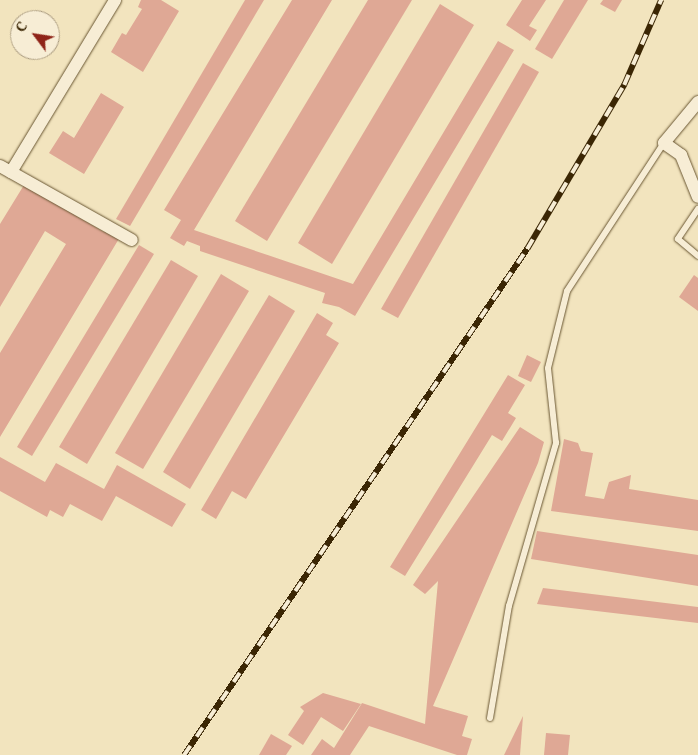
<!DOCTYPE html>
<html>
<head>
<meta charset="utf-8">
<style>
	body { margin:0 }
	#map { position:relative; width:698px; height:755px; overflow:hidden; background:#f2e4be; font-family:Vollkorn,serif }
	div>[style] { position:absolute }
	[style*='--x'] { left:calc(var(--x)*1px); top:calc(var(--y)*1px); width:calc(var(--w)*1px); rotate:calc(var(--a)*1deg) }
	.building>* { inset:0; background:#dfa895 }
	.roads { filter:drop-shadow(0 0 1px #695632) drop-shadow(0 0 1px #695632) }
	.service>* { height:6px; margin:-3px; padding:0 3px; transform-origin:3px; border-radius:3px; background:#f7edd5 }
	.minor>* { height:12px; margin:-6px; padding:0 6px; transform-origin:6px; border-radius:6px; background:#f7edd5 }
	.rail>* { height:5.5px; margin-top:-2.75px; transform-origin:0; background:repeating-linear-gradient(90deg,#f7edd5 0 11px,#3b2604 0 22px); box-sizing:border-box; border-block:1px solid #3b2604 }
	span { translate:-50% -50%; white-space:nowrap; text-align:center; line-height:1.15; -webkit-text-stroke:4px #f7edd5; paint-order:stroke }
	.north { position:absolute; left:10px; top:10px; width:50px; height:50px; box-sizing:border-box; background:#f7edd5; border:1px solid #ac9d81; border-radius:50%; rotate:301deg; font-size:14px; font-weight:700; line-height:20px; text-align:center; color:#3b2604 }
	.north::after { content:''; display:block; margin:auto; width:18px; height:22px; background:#8f2418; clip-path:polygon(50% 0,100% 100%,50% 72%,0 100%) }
</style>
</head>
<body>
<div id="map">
	<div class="building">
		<div style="clip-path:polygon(141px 0,161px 0,179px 11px,143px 72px,111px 52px,122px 33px,126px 35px,142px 9px,138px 7px)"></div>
		<div style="clip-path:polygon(245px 0,264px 0,130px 226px,116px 219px)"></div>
		<div style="clip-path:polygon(292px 0,332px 0,194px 230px,353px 284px,498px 41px,514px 50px,355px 316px,339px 307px,322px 303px,325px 293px,200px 251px,200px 246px,187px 241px,184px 246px,170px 238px,181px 220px,164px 210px)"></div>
		<div style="clip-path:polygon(368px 0,412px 0,267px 241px,235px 221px)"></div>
		<div style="clip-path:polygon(522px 0,546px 0,529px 26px,537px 30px,530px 41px,506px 25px)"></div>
		<div style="clip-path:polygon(564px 0,588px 0,552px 59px,535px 49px)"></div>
		<div style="clip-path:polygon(603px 0,622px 0,615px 12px,600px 4px)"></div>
		<div style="clip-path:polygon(440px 4px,474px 25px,332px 264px,298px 243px)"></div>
		<div style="clip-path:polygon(523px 63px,539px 72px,398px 318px,381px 309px)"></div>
		<div style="clip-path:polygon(101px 93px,124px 107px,84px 174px,49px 153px,63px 131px,74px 138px)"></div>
		<div style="clip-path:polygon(24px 185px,104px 232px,106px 228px,120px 237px,0 437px,0 353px,66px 244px,45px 231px,0 307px,0 224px)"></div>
		<div style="clip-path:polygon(139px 245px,154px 254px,32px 456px,17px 447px)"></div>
		<div style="clip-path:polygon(171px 260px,198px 276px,87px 464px,59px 447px)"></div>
		<div style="clip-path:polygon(221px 274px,249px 291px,143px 469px,115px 453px)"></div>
		<div style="clip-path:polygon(694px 275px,698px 278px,698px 311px,679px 297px)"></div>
		<div style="clip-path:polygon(269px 295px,295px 311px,190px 489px,163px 472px)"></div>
		<div style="clip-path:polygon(317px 313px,333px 323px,326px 335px,339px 343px,246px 499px,232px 491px,216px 519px,201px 510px)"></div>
		<div style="clip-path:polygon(527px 355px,541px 362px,531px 382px,518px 376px)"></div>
		<div style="clip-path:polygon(508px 375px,525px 385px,508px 413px,516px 418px,502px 441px,492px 435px,405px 576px,390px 567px)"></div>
		<div style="clip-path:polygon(520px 427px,544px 442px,538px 463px,433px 706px,468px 716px,462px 736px,472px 739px,467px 755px,457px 755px,369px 726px,350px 755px,311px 755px,322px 739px,334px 748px,362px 703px,425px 724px,438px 581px,425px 594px,413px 585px)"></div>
		<div style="clip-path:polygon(564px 439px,578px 443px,581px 451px,593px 453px,585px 496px,604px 499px,609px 482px,631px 475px,629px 489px,698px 500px,698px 531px,551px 511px)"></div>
		<div style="clip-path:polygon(0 457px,45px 482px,56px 463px,104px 489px,117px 465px,186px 504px,172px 527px,116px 496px,102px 521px,70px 504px,63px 517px,50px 510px,47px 517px,0 491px)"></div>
		<div style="clip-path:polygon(537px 531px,698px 555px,698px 586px,531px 559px)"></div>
		<div style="clip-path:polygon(543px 588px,698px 607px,698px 623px,537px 604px)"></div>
		<div style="clip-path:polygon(323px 693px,361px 704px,343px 731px,321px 717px,303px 745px,288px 735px,304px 711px,300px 707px)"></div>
		<div style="clip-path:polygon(523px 716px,520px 755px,504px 755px)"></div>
		<div style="clip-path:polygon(546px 733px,570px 735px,568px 755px,544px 755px)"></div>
		<div style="clip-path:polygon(271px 734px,292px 746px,286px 755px,259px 755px)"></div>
	</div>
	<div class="roads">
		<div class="service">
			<div style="--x:698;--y:209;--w:36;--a:124"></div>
			<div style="--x:678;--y:239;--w:26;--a:40"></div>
			<div style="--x:490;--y:718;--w:114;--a:-80.4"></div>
			<div style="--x:509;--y:606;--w:170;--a:-73.9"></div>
			<div style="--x:556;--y:443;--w:75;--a:-96.1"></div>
			<div style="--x:548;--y:368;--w:79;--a:-76.1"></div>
			<div style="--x:567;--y:291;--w:177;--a:-56.8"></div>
		</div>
		<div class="minor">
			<div style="--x:698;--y:102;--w:53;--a:129.7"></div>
			<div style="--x:664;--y:143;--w:21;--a:35"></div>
			<div style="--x:681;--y:155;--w:45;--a:68"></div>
			<div style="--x:0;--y:166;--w:151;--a:29.3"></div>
			<div style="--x:11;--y:172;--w:201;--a:-58.8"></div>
		</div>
	</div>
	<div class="rail">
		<div style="--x:184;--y:755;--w:611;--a:-55.87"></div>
		<div style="--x:527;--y:249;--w:191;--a:-59.4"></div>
		<div style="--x:624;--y:85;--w:93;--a:-66.5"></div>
	</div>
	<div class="north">С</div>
</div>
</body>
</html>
